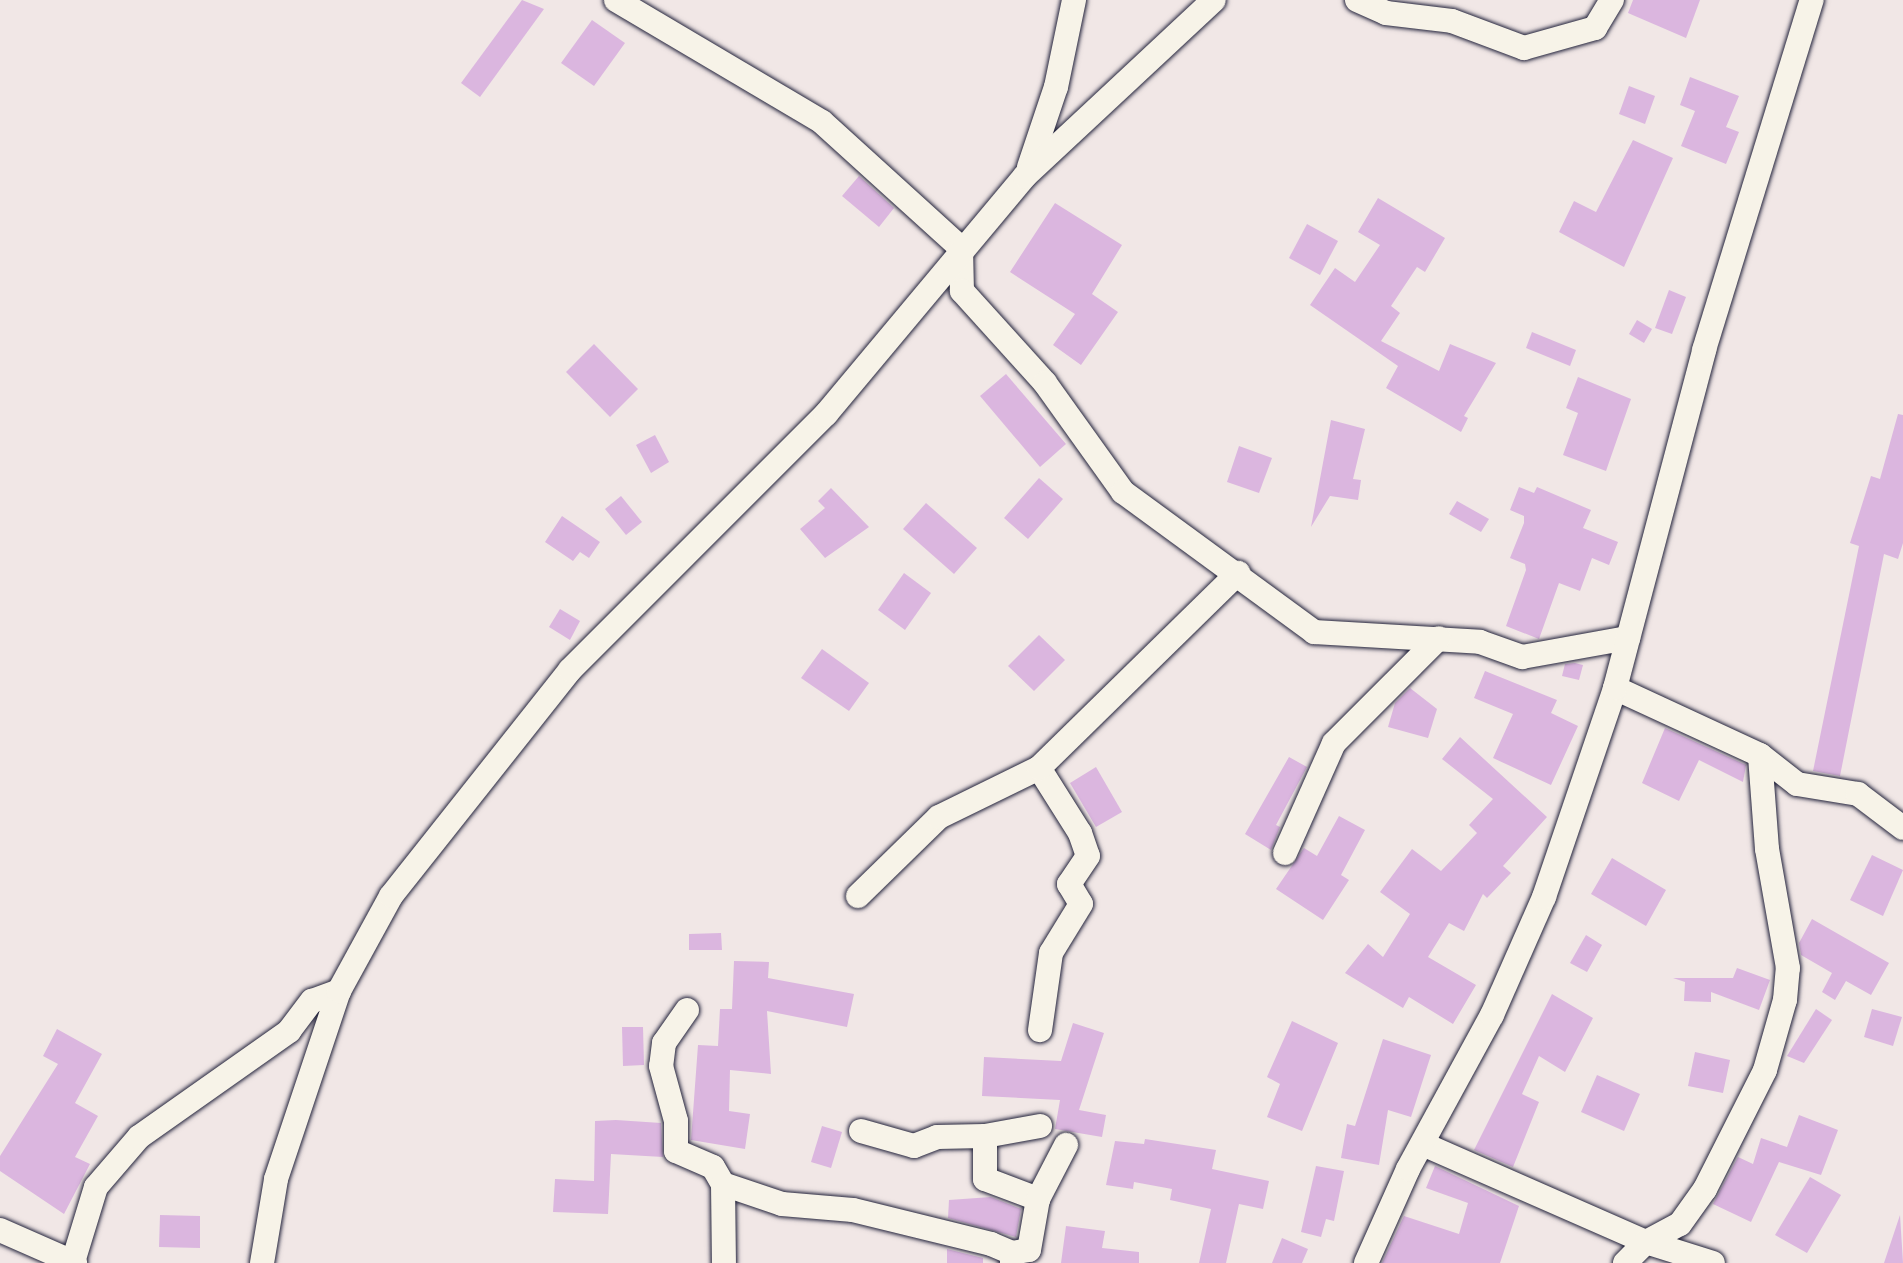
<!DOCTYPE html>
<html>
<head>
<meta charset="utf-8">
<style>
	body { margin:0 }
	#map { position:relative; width:1903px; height:1263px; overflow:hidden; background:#f1e7e6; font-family:Delius,sans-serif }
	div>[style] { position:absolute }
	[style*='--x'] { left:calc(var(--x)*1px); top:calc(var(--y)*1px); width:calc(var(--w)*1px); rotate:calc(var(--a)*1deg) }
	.building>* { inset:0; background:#dbb6df }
	.roads { filter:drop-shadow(0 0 2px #22223b) drop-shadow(0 0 2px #22223b) }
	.minor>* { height:24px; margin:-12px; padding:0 12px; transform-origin:12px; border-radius:12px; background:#f7f3e8 }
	span { translate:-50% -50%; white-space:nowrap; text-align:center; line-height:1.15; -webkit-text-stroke:6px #f7f3e8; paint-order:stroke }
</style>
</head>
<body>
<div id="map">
	<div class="building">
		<div style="clip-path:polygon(522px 0,544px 9px,480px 97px,461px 83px)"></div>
		<div style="clip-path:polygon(1633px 0,1700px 0,1686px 38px,1628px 13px)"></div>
		<div style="clip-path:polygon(592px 20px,625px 43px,594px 86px,561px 63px)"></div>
		<div style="clip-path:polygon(1690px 77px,1739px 96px,1726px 127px,1739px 132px,1726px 164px,1681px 146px,1695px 111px,1680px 105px)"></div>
		<div style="clip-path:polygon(1629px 86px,1655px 96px,1645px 124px,1619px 114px)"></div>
		<div style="clip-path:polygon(1633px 140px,1673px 158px,1624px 267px,1559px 232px,1574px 201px,1596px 212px)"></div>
		<div style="clip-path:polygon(859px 176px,894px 208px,879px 227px,842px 196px)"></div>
		<div style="clip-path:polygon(1378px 198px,1445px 238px,1425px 272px,1417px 267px,1391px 306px,1400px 313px,1381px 341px,1439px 371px,1450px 344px,1496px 363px,1464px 416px,1468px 418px,1461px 432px,1386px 388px,1398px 366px,1310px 305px,1335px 268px,1355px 282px,1380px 245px,1358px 232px)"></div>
		<div style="clip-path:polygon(1055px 203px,1122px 245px,1092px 294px,1118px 312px,1081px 365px,1053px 345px,1075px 314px,1010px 272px)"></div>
		<div style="clip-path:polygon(1307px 224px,1338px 241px,1320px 275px,1289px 258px)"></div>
		<div style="clip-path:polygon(1669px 290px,1686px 297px,1672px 334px,1655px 328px)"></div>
		<div style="clip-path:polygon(1637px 320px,1652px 329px,1644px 343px,1629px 334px)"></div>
		<div style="clip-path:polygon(1532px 332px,1576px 350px,1570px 366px,1526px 348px)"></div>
		<div style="clip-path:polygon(594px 344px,638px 389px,610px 417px,566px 372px)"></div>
		<div style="clip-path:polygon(1006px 374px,1066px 444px,1040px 467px,980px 396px)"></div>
		<div style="clip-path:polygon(1578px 377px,1631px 399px,1606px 471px,1563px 455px,1578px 413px,1566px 408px)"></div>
		<div style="clip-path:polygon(1898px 414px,1903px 415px,1903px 543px,1898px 559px,1884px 554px,1840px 776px,1813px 771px,1859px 546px,1850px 543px,1871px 476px,1880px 479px)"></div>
		<div style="clip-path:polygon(1331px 420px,1365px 429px,1353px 479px,1361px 480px,1358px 500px,1330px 496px,1311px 527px)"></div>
		<div style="clip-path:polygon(655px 435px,669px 462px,651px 473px,636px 445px)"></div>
		<div style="clip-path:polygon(1239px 446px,1272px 458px,1259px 493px,1227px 482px)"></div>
		<div style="clip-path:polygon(1039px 478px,1063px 499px,1028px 539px,1004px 518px)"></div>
		<div style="clip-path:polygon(1519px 487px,1534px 493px,1537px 487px,1591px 510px,1583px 528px,1618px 542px,1609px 565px,1592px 558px,1580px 591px,1559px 583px,1539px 639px,1506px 626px,1526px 570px,1525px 564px,1510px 558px,1524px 523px,1524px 516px,1510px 510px)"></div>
		<div style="clip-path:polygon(831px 488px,869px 527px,825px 558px,800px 529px,825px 508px,818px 501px)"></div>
		<div style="clip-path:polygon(621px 496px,642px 522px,626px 535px,605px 509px)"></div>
		<div style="clip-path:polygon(1457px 501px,1489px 519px,1481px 532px,1449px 514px)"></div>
		<div style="clip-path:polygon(926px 503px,977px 548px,954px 574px,903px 529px)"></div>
		<div style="clip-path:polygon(562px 516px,600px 542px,589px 558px,580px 552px,573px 561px,545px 542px)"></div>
		<div style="clip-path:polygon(904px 573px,931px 593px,905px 630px,878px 610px)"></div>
		<div style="clip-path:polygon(560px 609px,580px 621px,570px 640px,549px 627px)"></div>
		<div style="clip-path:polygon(1039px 635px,1065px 660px,1034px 691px,1008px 666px)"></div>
		<div style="clip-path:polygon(822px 649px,869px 683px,849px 711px,801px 678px)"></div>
		<div style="clip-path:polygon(1575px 663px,1583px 665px,1579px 680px,1562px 676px,1565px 664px)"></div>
		<div style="clip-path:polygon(1485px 671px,1557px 700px,1551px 713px,1578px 726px,1551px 785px,1493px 758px,1513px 714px,1474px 698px)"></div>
		<div style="clip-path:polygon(1410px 688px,1437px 709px,1428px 738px,1388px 727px,1395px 703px)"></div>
		<div style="clip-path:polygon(1665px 728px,1746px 765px,1743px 782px,1699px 760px,1679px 801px,1642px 783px)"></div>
		<div style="clip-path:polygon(1460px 737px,1547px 817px,1503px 866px,1511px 873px,1487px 898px,1483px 894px,1464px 931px,1449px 923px,1428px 957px,1476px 985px,1453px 1024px,1409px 997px,1403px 1008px,1345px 973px,1368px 944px,1383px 957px,1410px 914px,1380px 892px,1412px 849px,1441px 871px,1477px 833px,1469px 825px,1493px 799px,1442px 759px)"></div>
		<div style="clip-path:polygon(1289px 757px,1307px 767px,1276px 825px,1280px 827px,1271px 850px,1245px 834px)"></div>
		<div style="clip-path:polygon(1096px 767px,1122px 812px,1096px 827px,1070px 783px)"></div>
		<div style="clip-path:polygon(1339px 816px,1365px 830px,1341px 875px,1349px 880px,1323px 920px,1276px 889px,1304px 848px,1317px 856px)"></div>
		<div style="clip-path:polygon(1872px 855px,1903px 870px,1883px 916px,1850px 900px)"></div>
		<div style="clip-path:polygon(1612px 858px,1666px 890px,1646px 926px,1591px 894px)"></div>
		<div style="clip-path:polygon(1812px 919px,1889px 963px,1871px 995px,1846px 981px,1835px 1000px,1822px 992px,1832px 973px,1801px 955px,1799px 943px)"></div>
		<div style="clip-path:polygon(721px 933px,722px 950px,689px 950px,689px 934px)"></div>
		<div style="clip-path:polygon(1586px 935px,1602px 945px,1587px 972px,1570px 963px)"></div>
		<div style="clip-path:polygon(734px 961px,769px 962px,768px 978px,854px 994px,847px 1027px,767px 1011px,771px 1074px,730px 1070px,729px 1111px,750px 1114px,745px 1149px,691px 1140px,698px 1045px,718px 1046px,720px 1009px,732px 1009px)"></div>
		<div style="clip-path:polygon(1737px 968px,1770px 980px,1759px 1010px,1711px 992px,1711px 1002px,1684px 1001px,1685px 982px,1673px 978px,1733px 978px)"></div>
		<div style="clip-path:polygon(1552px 994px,1593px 1018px,1565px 1072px,1539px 1056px,1522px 1094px,1539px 1102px,1513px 1167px,1474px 1150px)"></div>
		<div style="clip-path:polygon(1816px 1009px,1832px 1020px,1804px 1063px,1787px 1056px)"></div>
		<div style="clip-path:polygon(1872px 1009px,1902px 1017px,1893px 1046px,1864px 1037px)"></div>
		<div style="clip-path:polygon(1292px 1021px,1338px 1043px,1302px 1131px,1267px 1117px,1280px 1084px,1267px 1077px)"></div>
		<div style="clip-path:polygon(1073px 1023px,1104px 1033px,1079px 1110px,1106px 1115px,1102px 1137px,1055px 1129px,1060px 1100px,982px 1096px,984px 1057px,1061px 1061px)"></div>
		<div style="clip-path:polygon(622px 1027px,643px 1027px,644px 1065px,623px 1066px)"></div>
		<div style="clip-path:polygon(57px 1029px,102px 1054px,75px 1103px,98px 1116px,75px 1157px,90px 1164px,64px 1214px,0 1171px,0 1156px,58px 1064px,43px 1056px)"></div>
		<div style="clip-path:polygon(1383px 1039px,1431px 1055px,1411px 1117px,1388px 1110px,1379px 1165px,1341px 1158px,1347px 1124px,1355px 1126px)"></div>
		<div style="clip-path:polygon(1695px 1052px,1730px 1060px,1723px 1093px,1688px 1086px)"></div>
		<div style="clip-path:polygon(1597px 1075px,1640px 1094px,1624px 1131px,1581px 1112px)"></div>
		<div style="clip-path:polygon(1799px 1115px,1838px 1130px,1821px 1175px,1779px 1162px,1751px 1222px,1713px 1204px,1738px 1157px,1753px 1164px,1761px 1138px,1787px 1147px)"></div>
		<div style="clip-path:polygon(616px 1120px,661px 1123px,663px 1157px,611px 1154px,608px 1214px,553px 1212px,555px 1179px,594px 1181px,595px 1121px)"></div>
		<div style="clip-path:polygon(822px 1126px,842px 1132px,831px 1168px,811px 1162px)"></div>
		<div style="clip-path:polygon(1145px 1139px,1216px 1150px,1212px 1169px,1269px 1181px,1263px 1209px,1239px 1204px,1226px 1263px,1199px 1263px,1211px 1209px,1170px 1200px,1172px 1189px,1134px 1182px,1133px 1189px,1106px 1185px,1115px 1141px,1144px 1144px)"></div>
		<div style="clip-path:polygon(1316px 1166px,1344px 1171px,1334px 1221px,1326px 1219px,1321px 1237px,1301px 1232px)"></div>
		<div style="clip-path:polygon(1435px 1166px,1519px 1206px,1500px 1263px,1382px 1263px,1404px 1216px,1459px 1234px,1468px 1203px,1426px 1188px)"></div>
		<div style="clip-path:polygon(1810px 1177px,1841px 1195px,1807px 1253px,1775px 1235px)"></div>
		<div style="clip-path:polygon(991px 1197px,1021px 1209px,1016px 1237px,948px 1218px,949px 1200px)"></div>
		<div style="clip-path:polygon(160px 1215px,200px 1216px,200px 1248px,159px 1247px)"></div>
		<div style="clip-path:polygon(1900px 1215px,1903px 1263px,1884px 1263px)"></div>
		<div style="clip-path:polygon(1066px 1226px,1105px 1231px,1102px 1248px,1139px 1252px,1139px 1263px,1061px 1263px)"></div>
		<div style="clip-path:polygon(1282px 1238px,1308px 1249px,1302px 1263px,1272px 1263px)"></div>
		<div style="clip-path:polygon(947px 1249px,983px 1258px,983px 1263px,947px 1263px)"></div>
	</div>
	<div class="roads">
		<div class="minor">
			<div style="--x:616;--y:0;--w:239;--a:30.6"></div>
			<div style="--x:822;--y:122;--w:188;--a:42.2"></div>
			<div style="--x:961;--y:248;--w:43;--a:88.7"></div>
			<div style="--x:962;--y:291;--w:124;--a:47.9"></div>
			<div style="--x:1045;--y:383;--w:134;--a:54.4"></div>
			<div style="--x:1123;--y:492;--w:237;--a:36.2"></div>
			<div style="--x:1314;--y:632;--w:166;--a:3.4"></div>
			<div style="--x:1480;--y:642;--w:45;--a:19.7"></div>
			<div style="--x:1522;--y:657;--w:108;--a:-10.2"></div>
			<div style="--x:1357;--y:0;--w:32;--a:24"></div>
			<div style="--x:1386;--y:13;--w:66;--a:6.9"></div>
			<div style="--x:1452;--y:21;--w:77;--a:20.6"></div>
			<div style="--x:1524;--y:48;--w:74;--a:-15.7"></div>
			<div style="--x:1595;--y:28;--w:33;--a:-59"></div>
			<div style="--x:1029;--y:167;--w:84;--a:-71.4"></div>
			<div style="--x:1056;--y:87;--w:89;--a:-78.3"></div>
			<div style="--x:1615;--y:688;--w:160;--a:24.8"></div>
			<div style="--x:1760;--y:755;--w:47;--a:38.1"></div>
			<div style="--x:1797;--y:784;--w:62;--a:9.3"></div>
			<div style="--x:1858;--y:794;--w:56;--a:37.1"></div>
			<div style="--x:1039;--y:768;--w:77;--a:57.8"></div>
			<div style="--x:1080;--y:833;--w:24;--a:71"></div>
			<div style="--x:1088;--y:856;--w:34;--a:124"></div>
			<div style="--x:1069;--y:884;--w:23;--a:59"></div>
			<div style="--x:1081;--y:904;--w:57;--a:121.5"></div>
			<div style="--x:1051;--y:953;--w:78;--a:98.1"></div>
			<div style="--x:1285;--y:853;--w:120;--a:-66"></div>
			<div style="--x:1334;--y:743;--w:148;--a:-45"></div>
			<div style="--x:858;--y:896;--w:113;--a:-44.3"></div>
			<div style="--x:939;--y:817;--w:111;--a:-26.1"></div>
			<div style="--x:1039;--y:768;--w:279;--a:-44.4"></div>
			<div style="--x:687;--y:1010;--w:40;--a:124.9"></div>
			<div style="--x:664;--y:1043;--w:23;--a:97"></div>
			<div style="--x:661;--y:1066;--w:57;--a:74.7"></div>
			<div style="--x:676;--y:1121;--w:30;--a:90"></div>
			<div style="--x:676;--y:1151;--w:40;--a:23.4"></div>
			<div style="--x:713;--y:1167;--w:20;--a:60"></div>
			<div style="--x:723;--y:1184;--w:79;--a:89.3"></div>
			<div style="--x:861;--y:1131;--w:55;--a:15.8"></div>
			<div style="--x:914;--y:1146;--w:25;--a:-21"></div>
			<div style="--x:937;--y:1137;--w:48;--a:-1.2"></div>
			<div style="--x:985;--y:1136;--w:43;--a:90"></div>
			<div style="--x:985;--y:1179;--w:57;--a:20.7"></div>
			<div style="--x:985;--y:1136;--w:56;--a:-10.3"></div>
			<div style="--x:1425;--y:1145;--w:241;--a:23.7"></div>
			<div style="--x:1646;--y:1242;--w:70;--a:17.4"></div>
			<div style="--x:723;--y:1184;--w:62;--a:18.7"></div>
			<div style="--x:782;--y:1204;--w:71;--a:4.8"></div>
			<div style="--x:853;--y:1210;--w:142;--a:13.8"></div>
			<div style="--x:991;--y:1244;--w:23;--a:23"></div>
			<div style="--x:1012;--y:1253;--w:10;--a:90"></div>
			<div style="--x:0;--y:1230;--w:82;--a:23.7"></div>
			<div style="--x:1012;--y:1253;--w:17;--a:-10"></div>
			<div style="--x:1029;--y:1250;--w:52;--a:-80"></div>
			<div style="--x:1038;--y:1199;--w:61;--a:-62.6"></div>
			<div style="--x:73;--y:1262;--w:78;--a:-73"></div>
			<div style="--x:96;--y:1187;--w:66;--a:-49.3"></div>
			<div style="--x:139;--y:1137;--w:184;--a:-35.2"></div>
			<div style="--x:289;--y:1031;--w:38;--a:-53"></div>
			<div style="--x:312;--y:1001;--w:29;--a:-20"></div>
			<div style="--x:262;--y:1263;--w:85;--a:-80.5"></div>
			<div style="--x:276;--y:1179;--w:198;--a:-71.5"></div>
			<div style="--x:339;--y:991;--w:108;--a:-61.3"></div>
			<div style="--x:391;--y:896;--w:288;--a:-51.6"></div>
			<div style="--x:570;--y:670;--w:362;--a:-45"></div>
			<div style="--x:826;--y:414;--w:310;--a:-50.1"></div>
			<div style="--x:1025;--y:176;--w:258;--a:-43"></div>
			<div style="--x:1366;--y:1263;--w:103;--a:-65.9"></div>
			<div style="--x:1408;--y:1169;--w:175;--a:-61.4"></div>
			<div style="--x:1492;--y:1015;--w:129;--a:-66.2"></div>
			<div style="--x:1544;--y:897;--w:221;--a:-71.2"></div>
			<div style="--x:1615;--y:688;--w:350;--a:-75.2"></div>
			<div style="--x:1704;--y:350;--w:366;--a:-72.9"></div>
			<div style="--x:1625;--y:1263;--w:30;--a:-45"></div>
			<div style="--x:1646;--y:1242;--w:38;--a:-28"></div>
			<div style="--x:1680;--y:1224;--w:43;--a:-54.5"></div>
			<div style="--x:1705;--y:1189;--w:133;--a:-63.2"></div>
			<div style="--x:1765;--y:1070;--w:73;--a:-74.1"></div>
			<div style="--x:1785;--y:1000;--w:32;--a:-85"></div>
			<div style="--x:1788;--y:968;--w:121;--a:-100"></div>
			<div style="--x:1767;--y:849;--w:94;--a:-94.3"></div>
		</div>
	</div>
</div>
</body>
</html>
